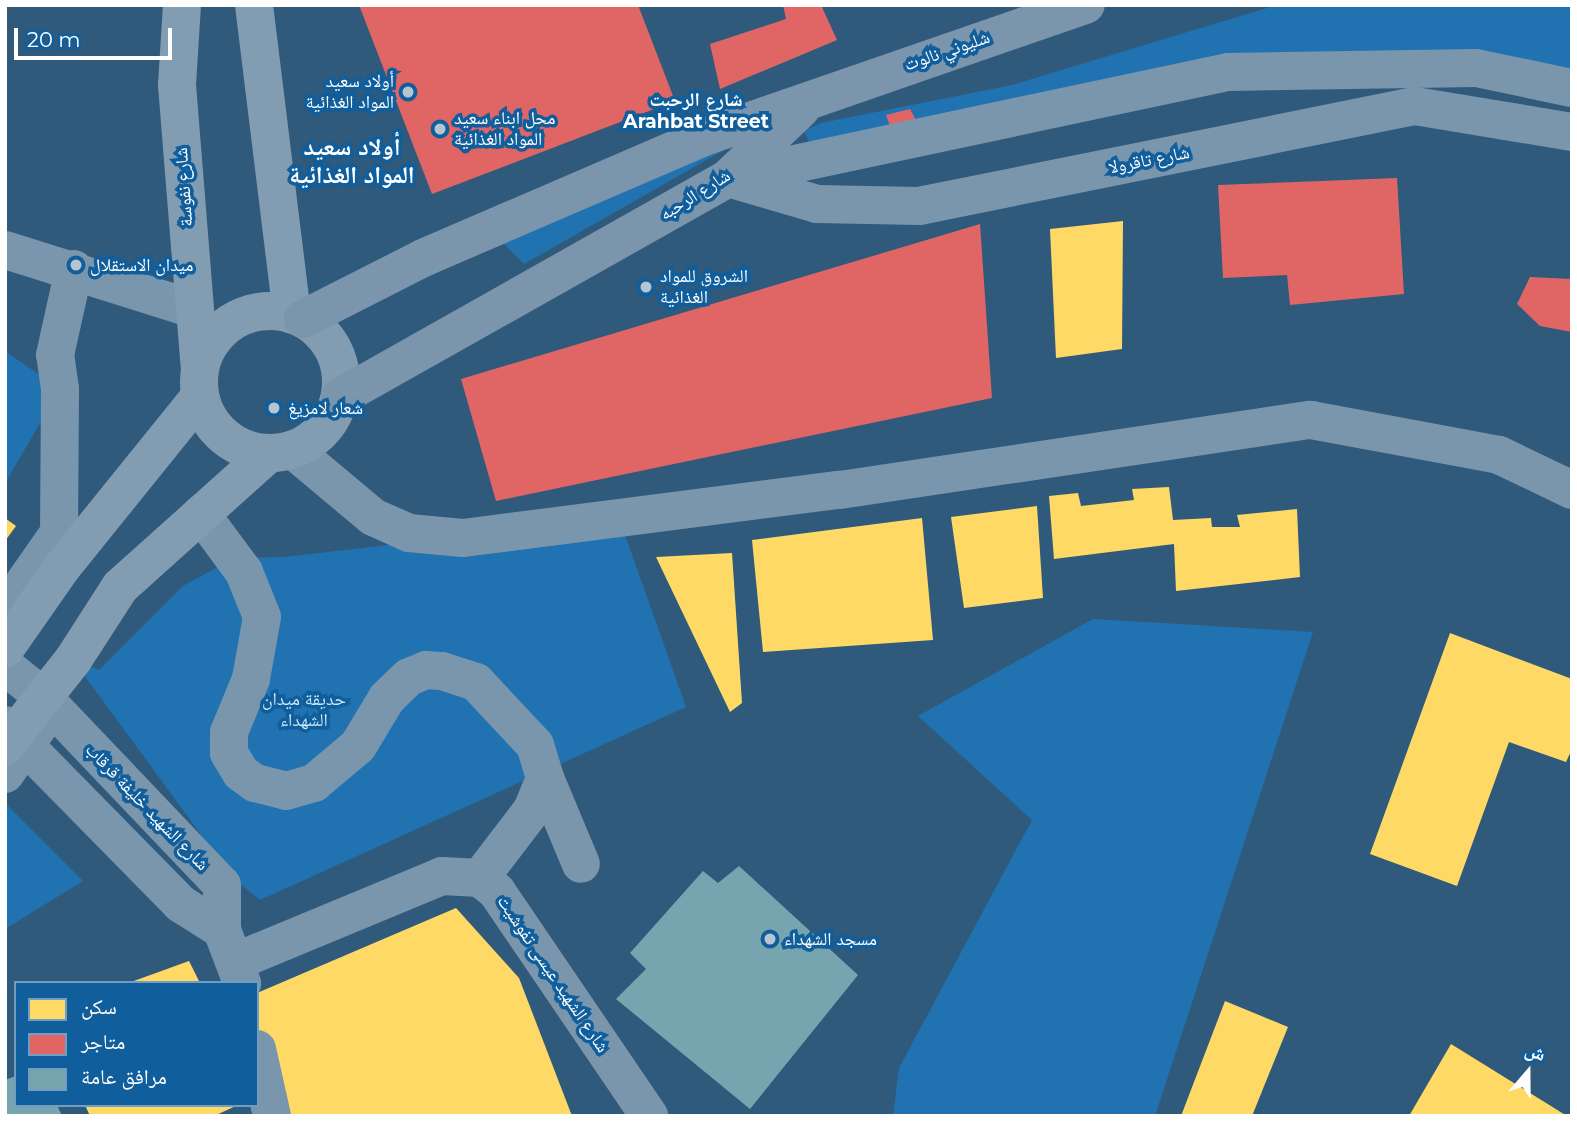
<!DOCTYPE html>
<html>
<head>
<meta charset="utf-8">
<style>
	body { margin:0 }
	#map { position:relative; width:1577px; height:1121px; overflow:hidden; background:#305a7c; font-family:Montserrat,"Noto Naskh Arabic",sans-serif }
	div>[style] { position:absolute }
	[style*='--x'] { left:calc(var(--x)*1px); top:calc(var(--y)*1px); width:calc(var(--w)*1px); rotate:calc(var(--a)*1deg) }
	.green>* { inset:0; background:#2073b0 }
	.homes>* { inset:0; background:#ffd966 }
	.shops>* { inset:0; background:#e06666 }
	.public>* { inset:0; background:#76a5af }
	.street>* { height:38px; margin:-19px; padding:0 19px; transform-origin:19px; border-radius:19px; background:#7a96ad }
	.secondary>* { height:38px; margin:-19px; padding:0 19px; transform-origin:19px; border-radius:19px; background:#829cb2 }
	.secondary>.ring { margin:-19px; padding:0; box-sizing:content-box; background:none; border:38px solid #829cb2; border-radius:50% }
	.highway>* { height:38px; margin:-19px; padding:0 19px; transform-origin:19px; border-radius:19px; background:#7b96ac }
	.dots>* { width:19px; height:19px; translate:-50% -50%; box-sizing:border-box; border:4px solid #105e9b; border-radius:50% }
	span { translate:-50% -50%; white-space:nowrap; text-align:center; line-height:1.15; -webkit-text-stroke:7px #105e9b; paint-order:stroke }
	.street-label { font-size:18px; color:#fff }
	.poi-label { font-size:18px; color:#fff }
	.right { translate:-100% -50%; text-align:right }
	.left { translate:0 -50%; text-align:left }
	.park-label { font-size:18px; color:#cbe9fe }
	.neighbourhood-label { font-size:19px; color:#fff; font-weight:700 }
	.district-label { font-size:24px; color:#fff; font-weight:700 }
	.frame { position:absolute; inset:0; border:7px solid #fff; pointer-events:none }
	.legend { position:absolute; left:14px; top:981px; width:245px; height:126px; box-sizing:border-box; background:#105e9b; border:2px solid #709ec3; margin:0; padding:9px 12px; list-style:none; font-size:21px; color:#fff }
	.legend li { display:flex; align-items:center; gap:14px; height:35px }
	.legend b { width:35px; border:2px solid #709ec3 }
	.north { position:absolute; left:1493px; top:1037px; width:70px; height:70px; -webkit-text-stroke:5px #105e9b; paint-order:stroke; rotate:20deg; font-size:19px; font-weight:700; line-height:28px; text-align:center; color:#fff }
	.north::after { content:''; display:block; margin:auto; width:24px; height:32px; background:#fff; clip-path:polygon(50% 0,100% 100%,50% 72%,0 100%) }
	.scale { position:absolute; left:14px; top:28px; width:158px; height:32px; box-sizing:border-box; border:4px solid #fff; border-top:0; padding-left:9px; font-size:21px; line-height:24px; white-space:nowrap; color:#fff; -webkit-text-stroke:5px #105e9b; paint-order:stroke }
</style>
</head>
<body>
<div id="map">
	<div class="green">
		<div style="clip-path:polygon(1277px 5px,1572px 5px,1572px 88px,1228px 72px,815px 155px,804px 131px,821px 123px,1012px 85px)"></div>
		<div style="clip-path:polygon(738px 142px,524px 264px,502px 242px)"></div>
		<div style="clip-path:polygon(5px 351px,60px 389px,5px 483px)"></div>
		<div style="clip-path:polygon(619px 518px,686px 707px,260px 900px,232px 877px,73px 660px,99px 670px,183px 586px,234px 558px,285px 557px)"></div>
		<div style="clip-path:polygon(1093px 619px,1313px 632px,1155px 1116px,893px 1116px,899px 1068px,1032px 820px,918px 716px)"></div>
		<div style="clip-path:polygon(5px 803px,83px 881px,5px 929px)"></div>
	</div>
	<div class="homes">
		<div style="clip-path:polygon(1123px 221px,1122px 349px,1056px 358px,1050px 229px)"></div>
		<div style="clip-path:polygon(1169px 487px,1173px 520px,1211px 518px,1212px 527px,1240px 527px,1237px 515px,1297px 509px,1300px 577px,1176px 591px,1174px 544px,1054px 559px,1049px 496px,1078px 493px,1081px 506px,1134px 500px,1132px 489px)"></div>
		<div style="clip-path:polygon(1037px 506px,1043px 598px,964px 608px,951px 517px)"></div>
		<div style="clip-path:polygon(5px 518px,16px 526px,5px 541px)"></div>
		<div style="clip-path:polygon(922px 518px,933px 640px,763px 652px,752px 540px)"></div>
		<div style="clip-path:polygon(732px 553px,742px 703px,730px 712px,656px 557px)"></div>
		<div style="clip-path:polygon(1450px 633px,1572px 679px,1572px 749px,1566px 762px,1509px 742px,1457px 886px,1370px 854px)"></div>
		<div style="clip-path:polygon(456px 908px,519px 978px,572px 1116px,276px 1116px,257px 1073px,257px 993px)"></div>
		<div style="clip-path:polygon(189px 961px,200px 983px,131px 983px,131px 982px)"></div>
		<div style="clip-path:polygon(1225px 1001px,1288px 1027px,1252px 1116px,1181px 1116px)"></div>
		<div style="clip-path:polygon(1451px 1044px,1567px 1116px,1409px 1116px)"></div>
		<div style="clip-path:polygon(85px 1105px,238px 1105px,214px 1116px,90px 1116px)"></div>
	</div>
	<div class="shops">
		<div style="clip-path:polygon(359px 5px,638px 5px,675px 101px,432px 194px)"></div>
		<div style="clip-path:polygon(783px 5px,821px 5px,837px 40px,720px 89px,710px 44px,786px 19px)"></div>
		<div style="clip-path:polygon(910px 109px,918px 124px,891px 129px,886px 115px)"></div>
		<div style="clip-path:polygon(1397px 178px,1404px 294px,1290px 305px,1287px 275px,1223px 278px,1218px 185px)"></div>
		<div style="clip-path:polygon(980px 224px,992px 398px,496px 501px,461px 379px)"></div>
		<div style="clip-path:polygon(1530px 277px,1572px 279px,1572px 332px,1540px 326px,1517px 304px)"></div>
	</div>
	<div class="public">
		<div style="clip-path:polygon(739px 866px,858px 975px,750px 1109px,616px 999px,646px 969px,630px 953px,703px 871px,718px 883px)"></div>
		<div style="clip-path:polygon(16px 1076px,16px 1105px,57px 1105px,62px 1116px,5px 1116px,5px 1080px)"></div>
	</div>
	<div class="street">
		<div style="--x:733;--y:177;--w:506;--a:-11.98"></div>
		<div style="--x:1228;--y:72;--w:248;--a:-0.9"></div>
		<div style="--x:1476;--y:68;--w:98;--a:11.8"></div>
		<div style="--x:728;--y:178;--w:93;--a:16.3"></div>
		<div style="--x:817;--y:204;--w:102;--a:1.1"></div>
		<div style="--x:919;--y:206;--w:506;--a:-11.4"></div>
		<div style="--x:1415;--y:106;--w:159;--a:9.4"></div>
		<div style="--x:5;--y:250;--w:197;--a:17.4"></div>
		<div style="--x:293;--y:450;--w:104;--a:39.9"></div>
		<div style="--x:373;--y:517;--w:39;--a:24"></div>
		<div style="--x:409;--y:533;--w:54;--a:5.3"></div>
		<div style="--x:463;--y:538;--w:380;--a:-7.3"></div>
		<div style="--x:840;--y:490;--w:476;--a:-8.5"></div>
		<div style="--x:1311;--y:420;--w:191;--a:10.5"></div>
		<div style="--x:1499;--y:455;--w:81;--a:25.6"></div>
		<div style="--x:201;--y:514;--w:72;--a:53.4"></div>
		<div style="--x:244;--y:572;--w:48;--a:68.2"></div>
		<div style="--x:262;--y:617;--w:63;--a:100.1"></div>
		<div style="--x:251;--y:679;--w:57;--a:112.5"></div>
		<div style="--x:229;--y:732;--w:21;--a:90"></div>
		<div style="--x:229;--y:753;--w:23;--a:59"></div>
		<div style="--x:241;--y:773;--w:17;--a:36"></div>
		<div style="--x:255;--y:783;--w:32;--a:14"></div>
		<div style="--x:286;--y:791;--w:29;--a:-16"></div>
		<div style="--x:314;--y:783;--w:57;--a:-40.1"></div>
		<div style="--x:358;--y:746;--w:56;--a:-58.9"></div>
		<div style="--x:387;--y:698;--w:30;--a:-44"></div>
		<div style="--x:409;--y:677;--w:18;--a:-22"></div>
		<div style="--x:426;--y:670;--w:16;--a:4"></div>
		<div style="--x:442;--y:671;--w:36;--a:18"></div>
		<div style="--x:476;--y:682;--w:86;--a:46.9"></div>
		<div style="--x:535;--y:745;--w:34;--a:73"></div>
		<div style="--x:545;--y:778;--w:35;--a:112"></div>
		<div style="--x:532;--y:810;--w:86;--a:127.4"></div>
		<div style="--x:5;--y:610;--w:94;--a:-55"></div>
		<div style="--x:59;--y:533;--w:144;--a:-89.6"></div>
		<div style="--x:60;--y:389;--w:34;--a:-98"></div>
		<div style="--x:55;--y:355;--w:88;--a:-77.5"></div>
		<div style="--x:5;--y:666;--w:46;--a:38.9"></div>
		<div style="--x:41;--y:695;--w:262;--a:46.4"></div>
		<div style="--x:222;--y:885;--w:45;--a:90"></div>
		<div style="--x:222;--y:930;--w:57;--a:69.3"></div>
		<div style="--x:5;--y:725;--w:251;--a:45.5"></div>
		<div style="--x:181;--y:904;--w:49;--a:32.4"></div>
		<div style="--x:5;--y:774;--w:61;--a:-55"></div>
		<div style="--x:545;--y:778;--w:93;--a:67.3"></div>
		<div style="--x:237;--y:961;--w:222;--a:-22.5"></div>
		<div style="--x:442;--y:876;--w:38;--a:3"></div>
		<div style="--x:480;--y:878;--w:22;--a:39"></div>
		<div style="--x:497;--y:892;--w:271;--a:55.8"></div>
		<div style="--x:257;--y:1049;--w:69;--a:77.4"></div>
	</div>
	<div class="secondary">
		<div style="--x:182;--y:5;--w:80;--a:93.6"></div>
		<div style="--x:177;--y:85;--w:285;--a:85.4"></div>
		<div style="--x:254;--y:5;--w:312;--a:83"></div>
		<div class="ring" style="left:199px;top:311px;width:104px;height:104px"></div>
		<div style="--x:5;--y:649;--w:101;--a:-55.1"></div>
		<div style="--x:63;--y:566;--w:218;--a:-51.1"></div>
		<div style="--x:5;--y:746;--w:110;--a:-51.7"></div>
		<div style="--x:73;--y:660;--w:87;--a:-57.2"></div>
		<div style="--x:120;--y:587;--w:199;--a:-41.9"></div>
	</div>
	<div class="highway">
		<div style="--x:303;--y:319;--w:135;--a:-26.9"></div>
		<div style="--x:423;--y:258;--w:306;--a:-23.3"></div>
		<div style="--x:704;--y:137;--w:404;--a:-19.1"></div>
		<div style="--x:340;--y:397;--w:446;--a:-29.4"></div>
		<div style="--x:728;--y:178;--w:100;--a:-43.4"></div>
	</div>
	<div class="dots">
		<div style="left:408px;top:92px;background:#b7c5d1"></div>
		<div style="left:440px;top:129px;background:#b7c5d1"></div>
		<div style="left:76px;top:265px;background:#b7c5d1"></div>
		<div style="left:646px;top:287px;background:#b7c5d1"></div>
		<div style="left:274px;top:408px;background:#b7c5d1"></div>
		<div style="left:770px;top:939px;background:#b7c5d1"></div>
	</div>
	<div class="street-label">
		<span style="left:947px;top:51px;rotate:-19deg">شليوني نالوت</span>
		<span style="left:1149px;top:160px;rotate:-11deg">شارع تاقرولا</span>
		<span style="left:184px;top:187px;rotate:-94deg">شارع نفوسة</span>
		<span style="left:695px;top:195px;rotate:-32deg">شارع الرحبه</span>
		<span style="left:147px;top:807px;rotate:46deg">شارع الشهيد خليفة قرقاب</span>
		<span style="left:553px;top:974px;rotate:56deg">شارع الشهيد عيسى تفوشيت</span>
	</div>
	<div class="poi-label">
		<span class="right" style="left:394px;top:92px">أولاد سعيد<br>المواد الغذائية</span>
		<span class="left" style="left:454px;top:129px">محل ابناء سعيد<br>المواد الغذائية</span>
		<span class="left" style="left:90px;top:265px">ميدان الاستقلال</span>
		<span class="left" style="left:660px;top:287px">الشروق للمواد<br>الغذائية</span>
		<span class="left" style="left:288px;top:408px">شعار لامزيغ</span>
		<span class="left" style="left:784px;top:939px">مسجد الشهداء</span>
	</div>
	<div class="park-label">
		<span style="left:304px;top:710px">حديقة ميدان<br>الشهداء</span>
	</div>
	<div class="neighbourhood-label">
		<span style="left:696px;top:111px">شارع الرحبت<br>Arahbat Street</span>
	</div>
	<div class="district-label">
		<span style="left:352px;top:161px">أولاد سعيد<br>المواد الغذائية</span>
	</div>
	<div class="frame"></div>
	<ul class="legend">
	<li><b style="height:19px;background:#ffd966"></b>سكن</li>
	<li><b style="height:19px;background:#e06666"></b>متاجر</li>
	<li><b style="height:19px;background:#76a5af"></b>مرافق عامة</li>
	</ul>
	<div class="north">ش</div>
	<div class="scale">20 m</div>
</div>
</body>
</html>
